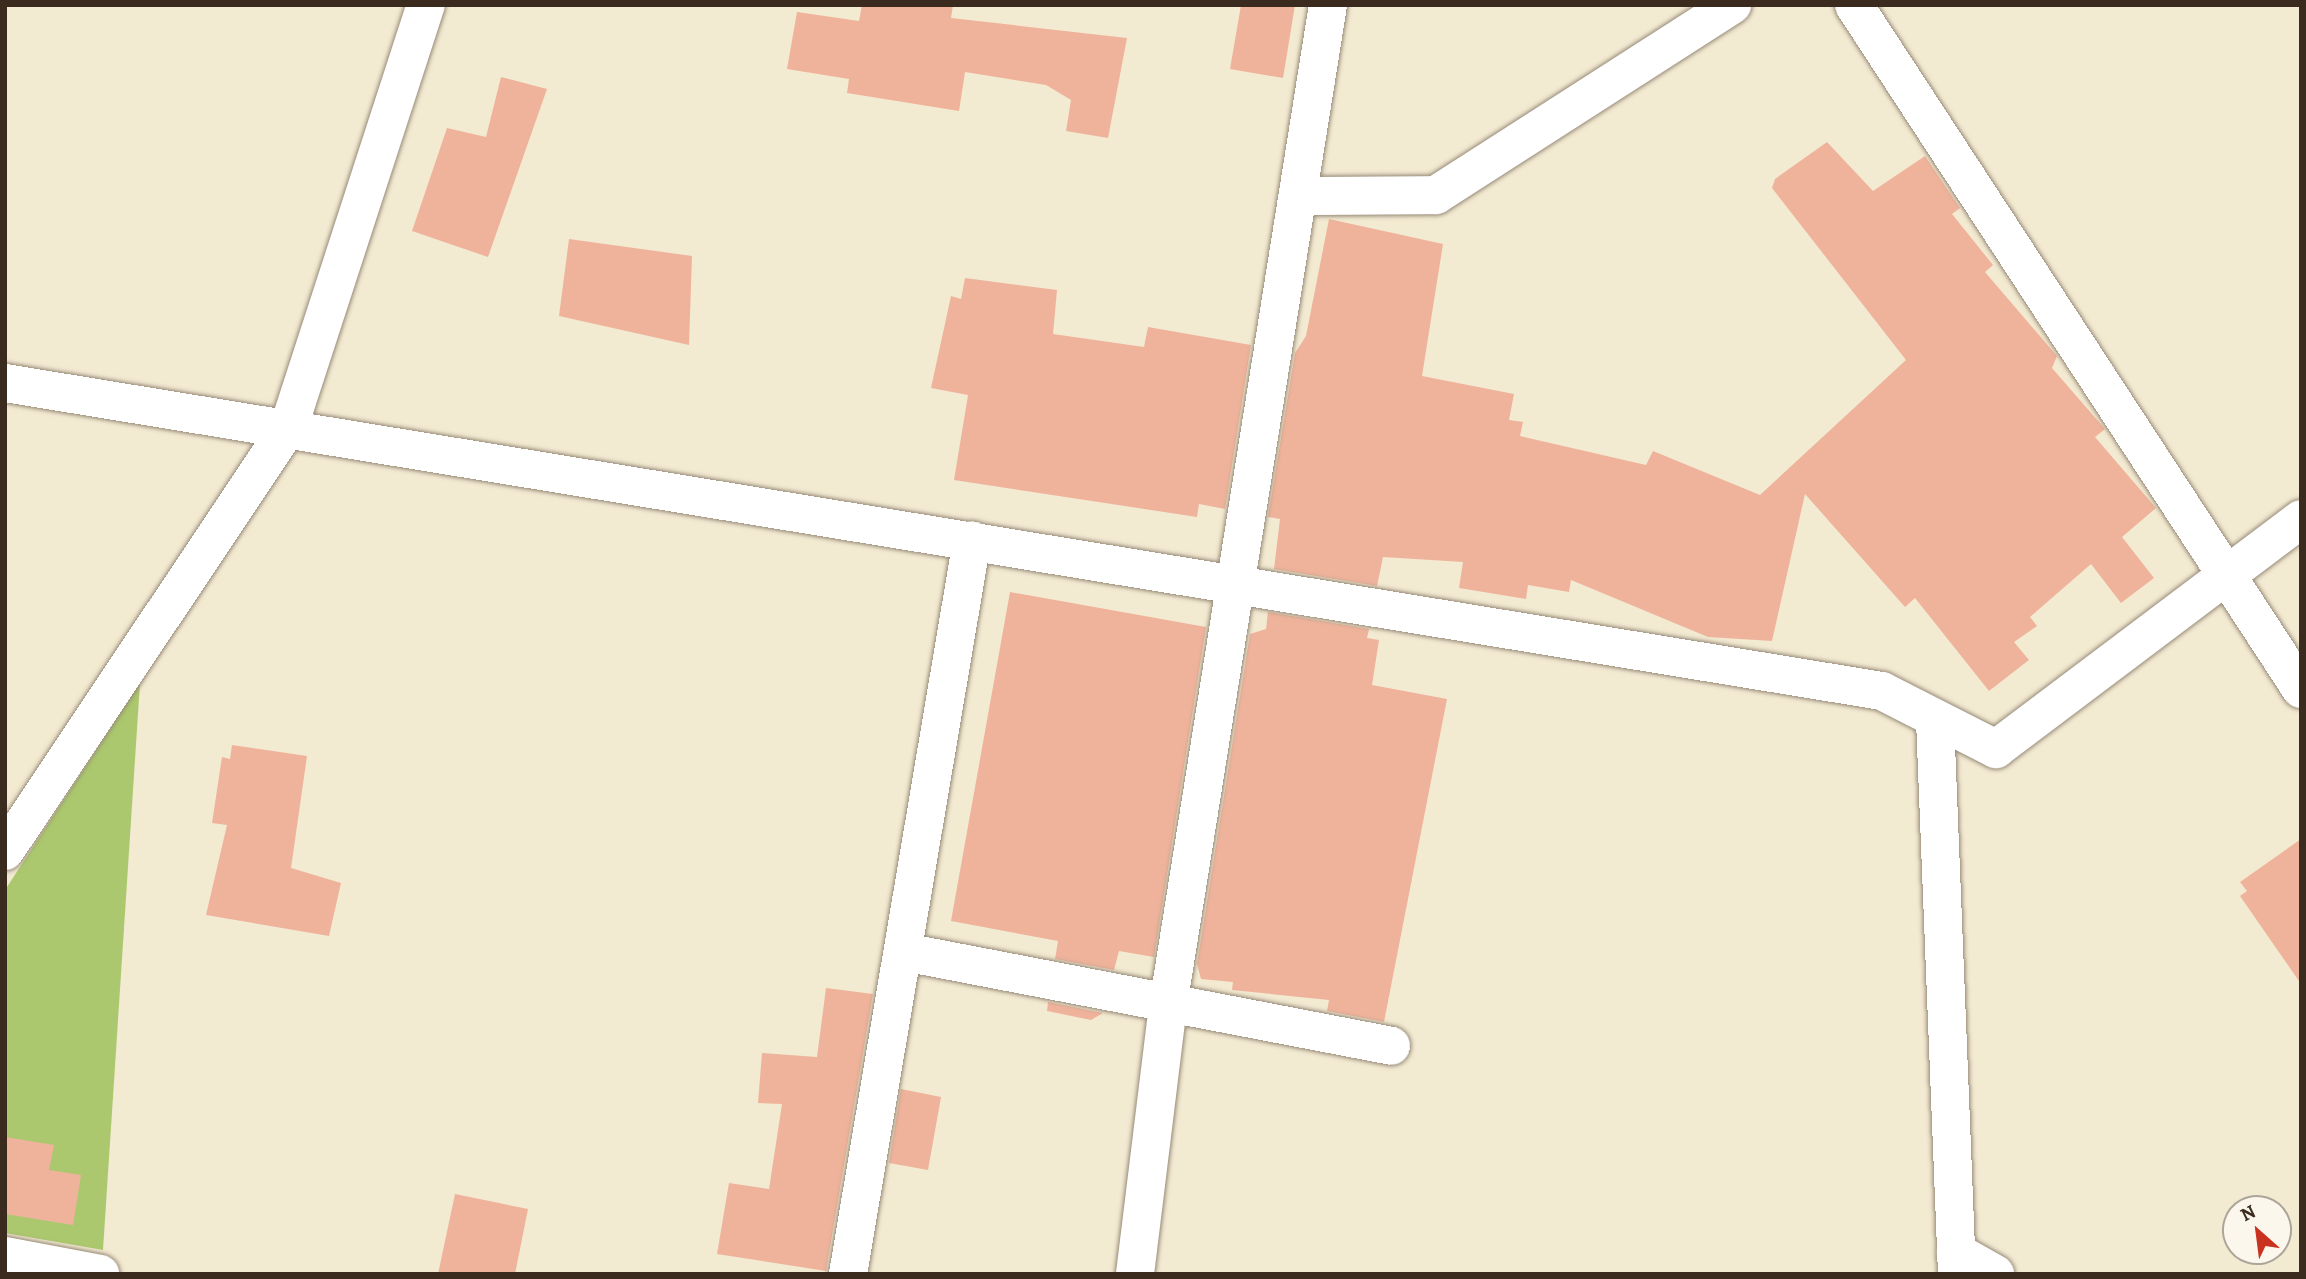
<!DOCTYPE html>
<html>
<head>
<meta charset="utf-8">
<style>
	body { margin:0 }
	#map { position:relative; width:2306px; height:1279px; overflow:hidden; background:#f3ead2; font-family:Alegreya,serif }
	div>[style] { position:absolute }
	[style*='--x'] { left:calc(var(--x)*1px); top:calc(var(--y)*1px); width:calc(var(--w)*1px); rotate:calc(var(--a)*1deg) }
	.green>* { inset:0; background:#abc86e }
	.building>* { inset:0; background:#efb39c }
	.roads { filter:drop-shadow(0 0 2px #978a78) drop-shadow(0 0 2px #978a78) }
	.minor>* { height:38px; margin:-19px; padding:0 19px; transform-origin:19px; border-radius:19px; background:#fff }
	span { translate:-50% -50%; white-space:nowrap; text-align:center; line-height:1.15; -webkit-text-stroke:5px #fbf7ec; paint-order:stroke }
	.frame { position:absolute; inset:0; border:7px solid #3b2a1e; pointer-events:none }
	.north { position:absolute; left:2222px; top:1195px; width:70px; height:70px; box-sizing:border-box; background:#fbf7ec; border:2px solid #aea59a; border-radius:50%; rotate:332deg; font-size:19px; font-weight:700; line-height:28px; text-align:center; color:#3b2a1e }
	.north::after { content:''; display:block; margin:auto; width:24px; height:32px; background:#c8321e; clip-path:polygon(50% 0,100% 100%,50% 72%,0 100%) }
</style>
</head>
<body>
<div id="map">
	<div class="green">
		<div style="clip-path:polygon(140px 683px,103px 1250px,5px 1233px,5px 890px)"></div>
	</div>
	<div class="building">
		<div style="clip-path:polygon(862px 5px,953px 5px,951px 18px,1127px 38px,1108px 138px,1066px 131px,1071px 100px,1046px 85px,965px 72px,959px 111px,847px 93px,849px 79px,787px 69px,797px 12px,859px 21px)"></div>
		<div style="clip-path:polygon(1241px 5px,1295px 5px,1283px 78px,1230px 69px)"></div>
		<div style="clip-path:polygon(501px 77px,547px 89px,488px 257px,412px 231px,447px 128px,486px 137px)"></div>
		<div style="clip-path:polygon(1827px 142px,1873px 191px,1925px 156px,1960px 208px,1952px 214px,1993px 265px,1985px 272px,2057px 356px,2052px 368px,2105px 429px,2095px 437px,2156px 508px,2122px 537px,2154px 578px,2121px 603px,2091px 564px,2030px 617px,2037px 626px,2014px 642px,2029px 660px,1989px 691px,1915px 598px,1905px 607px,1805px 494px,1772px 641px,1708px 637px,1571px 580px,1569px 592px,1528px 585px,1526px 599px,1459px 588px,1463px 562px,1383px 557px,1377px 586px,1274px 569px,1280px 519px,1268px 517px,1295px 353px,1306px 336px,1329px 219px,1443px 244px,1422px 376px,1514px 394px,1509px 420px,1523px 422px,1520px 436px,1646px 465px,1653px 451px,1760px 495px,1906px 360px,1772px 188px,1775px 179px)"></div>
		<div style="clip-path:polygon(569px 239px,692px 256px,689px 345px,559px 316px)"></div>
		<div style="clip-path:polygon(965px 278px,1057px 290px,1053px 334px,1144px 347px,1148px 327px,1251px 345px,1225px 509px,1199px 504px,1197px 517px,954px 480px,968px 395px,931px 388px,951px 296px,961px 299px)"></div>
		<div style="clip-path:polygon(1010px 592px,1206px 627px,1154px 957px,1119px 951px,1114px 970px,1055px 959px,1058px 941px,951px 921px)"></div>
		<div style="clip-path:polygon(1268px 612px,1369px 629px,1367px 638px,1379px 640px,1372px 685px,1447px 699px,1384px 1022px,1327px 1011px,1329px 1000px,1232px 990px,1233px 982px,1201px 979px,1197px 964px,1250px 634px,1266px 629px)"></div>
		<div style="clip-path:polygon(232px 745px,307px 756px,291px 868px,341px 883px,329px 936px,206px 915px,227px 825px,212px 823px,222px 757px,230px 759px)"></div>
		<div style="clip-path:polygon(2301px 839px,2301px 984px,2240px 896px,2247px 891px,2240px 882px)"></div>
		<div style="clip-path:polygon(826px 988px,873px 994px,826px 1271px,717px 1254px,729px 1183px,769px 1189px,782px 1104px,758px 1103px,762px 1053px,817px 1057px)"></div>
		<div style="clip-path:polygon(1048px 1002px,1103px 1013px,1091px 1020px,1047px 1011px)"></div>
		<div style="clip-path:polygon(901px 1089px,941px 1097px,928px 1170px,889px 1163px)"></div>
		<div style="clip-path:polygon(5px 1137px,54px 1145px,49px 1170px,81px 1175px,73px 1225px,5px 1214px)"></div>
		<div style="clip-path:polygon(455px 1194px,528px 1209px,515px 1274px,438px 1274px)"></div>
	</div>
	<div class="roads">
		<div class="minor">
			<div style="--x:1854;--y:5;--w:817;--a:56.84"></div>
			<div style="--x:1300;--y:196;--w:136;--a:-0.4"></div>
			<div style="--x:1436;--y:195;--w:352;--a:-32.7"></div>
			<div style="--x:5;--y:383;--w:1902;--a:9.32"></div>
			<div style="--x:1882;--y:691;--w:128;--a:27"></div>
			<div style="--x:1996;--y:749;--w:382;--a:-37"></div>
			<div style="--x:1935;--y:719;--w:555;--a:87.73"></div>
			<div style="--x:5;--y:851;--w:511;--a:-56.25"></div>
			<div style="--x:289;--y:426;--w:443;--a:-72"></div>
			<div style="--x:904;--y:952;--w:496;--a:10.9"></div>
			<div style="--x:1956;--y:1252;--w:45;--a:29.4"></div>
			<div style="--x:5;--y:1256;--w:97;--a:10.7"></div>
			<div style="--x:848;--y:1274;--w:744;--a:-80.41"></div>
			<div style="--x:1135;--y:1274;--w:270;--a:-83"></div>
			<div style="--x:1168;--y:1006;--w:1014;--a:-80.92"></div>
		</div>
	</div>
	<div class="frame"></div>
	<div class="north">N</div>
</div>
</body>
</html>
